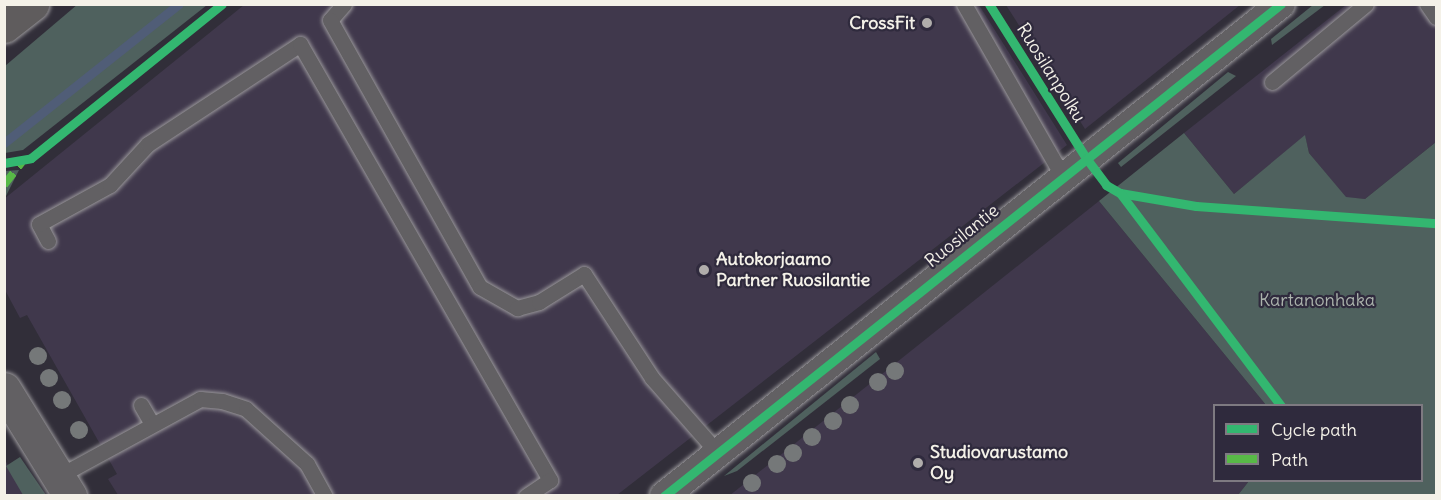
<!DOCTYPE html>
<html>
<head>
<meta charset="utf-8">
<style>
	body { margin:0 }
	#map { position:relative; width:1441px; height:500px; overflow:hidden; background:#312e39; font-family:Delius,sans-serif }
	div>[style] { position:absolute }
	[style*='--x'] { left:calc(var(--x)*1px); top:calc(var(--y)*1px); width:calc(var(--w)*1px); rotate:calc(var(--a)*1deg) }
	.built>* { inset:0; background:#40384c }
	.green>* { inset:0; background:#4f615e }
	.stream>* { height:9px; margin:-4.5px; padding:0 4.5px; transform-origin:4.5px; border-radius:4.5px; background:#505d77 }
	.roads { filter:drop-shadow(0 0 2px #9a989b) drop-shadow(0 0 2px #9a989b) }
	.service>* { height:15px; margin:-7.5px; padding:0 7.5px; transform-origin:7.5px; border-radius:7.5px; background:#626063 }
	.minor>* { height:28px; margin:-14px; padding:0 14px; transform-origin:14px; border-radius:14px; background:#626063 }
	.tertiary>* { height:33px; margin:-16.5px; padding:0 16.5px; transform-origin:16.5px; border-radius:16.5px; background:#626063 }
	.primary>* { height:33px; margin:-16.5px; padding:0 16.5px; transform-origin:16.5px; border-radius:16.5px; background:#5f5c5d }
	.quiet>* { height:8px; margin-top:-4px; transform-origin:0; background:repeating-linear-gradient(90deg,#58b947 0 15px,transparent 0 23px) }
	.cycleway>* { height:9px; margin:-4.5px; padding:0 4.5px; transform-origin:4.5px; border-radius:4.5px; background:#33b770 }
	.trees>* { width:18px; height:18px; margin:-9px; border-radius:50%; background:#757879 }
	.dots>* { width:16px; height:16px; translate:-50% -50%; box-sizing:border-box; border:3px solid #2f2a3d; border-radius:50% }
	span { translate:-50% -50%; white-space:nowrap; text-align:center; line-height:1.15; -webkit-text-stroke:4.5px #2f2a3d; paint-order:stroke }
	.poi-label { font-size:18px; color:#f4f1e8; font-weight:700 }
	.right { translate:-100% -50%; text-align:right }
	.left { translate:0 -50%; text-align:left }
	.street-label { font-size:18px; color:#f4f1e8 }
	.park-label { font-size:18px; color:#acb4ad }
	.frame { position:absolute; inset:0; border:6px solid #f4f1e8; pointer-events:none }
	.legend { position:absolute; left:1213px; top:404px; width:210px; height:78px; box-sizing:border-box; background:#2f2a3d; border:2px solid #7e7a81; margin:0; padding:8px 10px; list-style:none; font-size:18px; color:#f4f1e8 }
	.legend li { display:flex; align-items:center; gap:12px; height:30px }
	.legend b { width:30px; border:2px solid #7e7a81 }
</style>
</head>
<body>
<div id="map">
	<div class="built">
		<div style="clip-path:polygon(244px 5px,979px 5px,1067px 145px,617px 495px,118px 495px,108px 479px,117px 474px,27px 315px,20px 318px,5px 290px,4px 199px)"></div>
		<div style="clip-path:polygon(1006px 5px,1240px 5px,1085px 129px)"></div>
		<div style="clip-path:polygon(1346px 5px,1436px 5px,1436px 142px,1365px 199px,1346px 198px,1309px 153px,1305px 136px,1234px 194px,1184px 133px)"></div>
		<div style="clip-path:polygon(1099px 201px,1266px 405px,1214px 406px,1214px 480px,1249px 481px,1238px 495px,729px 496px)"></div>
		<div style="clip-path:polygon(5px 460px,25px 495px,5px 495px)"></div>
	</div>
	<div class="green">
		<div style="clip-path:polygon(78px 4px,207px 5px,23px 150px,5px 153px,5px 66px)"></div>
		<div style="clip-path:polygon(1313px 5px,1325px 5px,1272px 45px,1271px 39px)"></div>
		<div style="clip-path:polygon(1228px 72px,1236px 76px,1121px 167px,1118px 163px)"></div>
		<div style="clip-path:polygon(1184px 133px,1234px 194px,1305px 135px,1309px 153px,1346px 197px,1365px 199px,1436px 142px,1436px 495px,1238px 495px,1249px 481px,1422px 480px,1422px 406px,1266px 405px,1099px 201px)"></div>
		<div style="clip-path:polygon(19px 170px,5px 198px,5px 171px)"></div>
		<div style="clip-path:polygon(876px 352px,880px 359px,737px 471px,724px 476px)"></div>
		<div style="clip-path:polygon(20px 457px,46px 495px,23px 495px,6px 466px)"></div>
	</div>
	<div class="stream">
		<div style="--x:4;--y:143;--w:223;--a:-38.5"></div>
	</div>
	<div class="roads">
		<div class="service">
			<div style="--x:344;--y:4;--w:21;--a:131"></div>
			<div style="--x:330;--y:20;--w:306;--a:60.7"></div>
			<div style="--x:480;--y:287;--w:43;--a:29.6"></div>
			<div style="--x:517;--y:308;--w:23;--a:-15"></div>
			<div style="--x:539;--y:302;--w:53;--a:-31.9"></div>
			<div style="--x:584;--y:274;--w:124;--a:56.8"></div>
			<div style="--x:652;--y:378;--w:100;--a:48.7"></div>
			<div style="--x:964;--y:4;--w:199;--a:60.2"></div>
			<div style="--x:1427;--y:4;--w:16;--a:55"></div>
			<div style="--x:1272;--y:82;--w:122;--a:-39.7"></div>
			<div style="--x:48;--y:241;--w:19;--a:-118"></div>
			<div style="--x:39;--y:224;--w:81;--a:-28.8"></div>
			<div style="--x:110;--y:185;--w:56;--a:-47.2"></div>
			<div style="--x:148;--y:144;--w:182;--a:-33.3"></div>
			<div style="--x:300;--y:44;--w:503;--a:60.17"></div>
			<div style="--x:550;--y:480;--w:29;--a:146"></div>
			<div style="--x:141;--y:405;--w:22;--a:60"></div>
			<div style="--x:59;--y:476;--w:161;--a:-28.6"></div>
			<div style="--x:200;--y:399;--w:22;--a:5"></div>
			<div style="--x:222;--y:401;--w:25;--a:18"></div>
			<div style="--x:246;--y:409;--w:82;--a:42"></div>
			<div style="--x:307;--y:464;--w:37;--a:61"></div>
		</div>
		<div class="minor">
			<div style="--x:664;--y:496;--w:789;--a:-38.57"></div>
		</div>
		<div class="tertiary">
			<div style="--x:4;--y:389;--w:126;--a:58.3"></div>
		</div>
		<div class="primary">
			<div style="--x:4;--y:26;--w:36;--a:-38"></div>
		</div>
	</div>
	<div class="quiet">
		<div style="--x:4;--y:185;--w:29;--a:-52"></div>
	</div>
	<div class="cycleway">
		<div style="--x:989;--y:4;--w:182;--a:57.8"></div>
		<div style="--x:1086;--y:158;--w:34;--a:53"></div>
		<div style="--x:1106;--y:185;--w:16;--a:30"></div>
		<div style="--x:1120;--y:193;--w:77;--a:9.7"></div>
		<div style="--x:1196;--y:206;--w:241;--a:4.1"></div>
		<div style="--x:4;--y:163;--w:27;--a:-10"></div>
		<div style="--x:31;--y:158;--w:245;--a:-38.9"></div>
		<div style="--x:1120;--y:193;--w:267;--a:52.9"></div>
		<div style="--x:664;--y:496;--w:789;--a:-38.57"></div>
	</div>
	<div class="trees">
		<div style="left:38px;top:356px"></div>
		<div style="left:895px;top:371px"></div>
		<div style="left:49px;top:378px"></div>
		<div style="left:878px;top:382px"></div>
		<div style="left:62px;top:400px"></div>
		<div style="left:850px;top:405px"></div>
		<div style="left:833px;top:421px"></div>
		<div style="left:79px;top:430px"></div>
		<div style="left:812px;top:437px"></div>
		<div style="left:793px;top:453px"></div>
		<div style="left:777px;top:464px"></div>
		<div style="left:752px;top:483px"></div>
	</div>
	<div class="dots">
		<div style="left:927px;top:23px;background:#b0adab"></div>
		<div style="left:704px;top:270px;background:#b0adab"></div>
		<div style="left:918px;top:463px;background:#b0adab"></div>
	</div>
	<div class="poi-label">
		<span class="right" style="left:915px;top:23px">CrossFit</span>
		<span class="left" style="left:716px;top:270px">Autokorjaamo<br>Partner Ruosilantie</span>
		<span class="left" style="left:930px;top:463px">Studiovarustamo<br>Oy</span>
	</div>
	<div class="street-label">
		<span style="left:1051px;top:73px;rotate:58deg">Ruosilanpolku</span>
		<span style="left:962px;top:236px;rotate:-39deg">Ruosilantie</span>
	</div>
	<div class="park-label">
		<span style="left:1317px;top:300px">Kartanonhaka</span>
	</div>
	<div class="frame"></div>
	<ul class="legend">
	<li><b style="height:8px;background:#33b770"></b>Cycle path</li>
	<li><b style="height:8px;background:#58b947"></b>Path</li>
	</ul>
</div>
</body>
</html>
